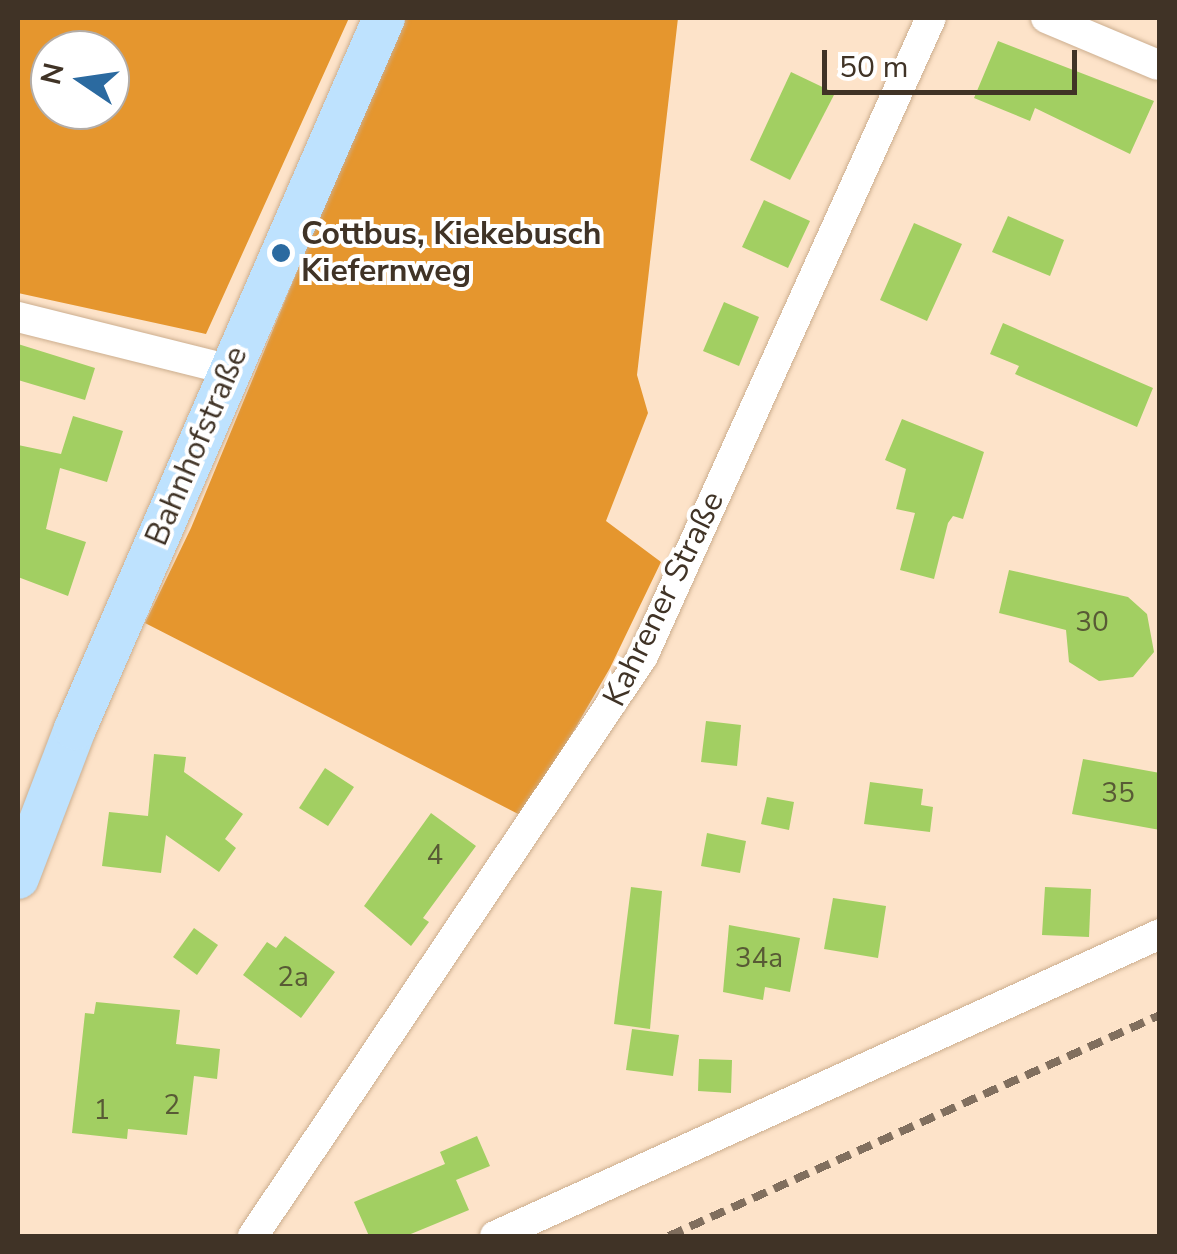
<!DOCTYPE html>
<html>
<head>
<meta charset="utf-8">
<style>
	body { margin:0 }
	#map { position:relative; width:1177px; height:1254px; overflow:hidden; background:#fde3c9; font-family:"Nunito Sans",sans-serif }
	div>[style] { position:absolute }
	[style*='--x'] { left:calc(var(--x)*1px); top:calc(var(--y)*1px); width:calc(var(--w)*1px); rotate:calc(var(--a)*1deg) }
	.forest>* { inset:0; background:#e5962e }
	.building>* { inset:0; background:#a2cf62 }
	.roads { filter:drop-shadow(0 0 2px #ccae8f) drop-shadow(0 0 2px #ccae8f) }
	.minor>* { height:30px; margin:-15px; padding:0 15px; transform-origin:15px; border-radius:15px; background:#fff }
	.secondary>* { height:42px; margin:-21px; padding:0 21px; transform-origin:21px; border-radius:21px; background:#bee2fe }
	.rail>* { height:8px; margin-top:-4px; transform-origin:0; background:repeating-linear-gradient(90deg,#816f5e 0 15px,transparent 0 23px) }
	.dots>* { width:28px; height:28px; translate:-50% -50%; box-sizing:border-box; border:5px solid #fff; border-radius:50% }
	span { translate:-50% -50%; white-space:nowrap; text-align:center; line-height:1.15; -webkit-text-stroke:8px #fff; paint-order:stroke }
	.number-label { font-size:28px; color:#585a35 }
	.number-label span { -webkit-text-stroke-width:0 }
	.poi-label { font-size:32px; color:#403326; font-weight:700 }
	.left { translate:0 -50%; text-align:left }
	.street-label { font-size:32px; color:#403326 }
	.frame { position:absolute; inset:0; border:20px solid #403326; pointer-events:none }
	.north { position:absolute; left:30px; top:30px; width:100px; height:100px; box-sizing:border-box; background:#fff; border:2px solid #b3ada8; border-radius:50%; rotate:283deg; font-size:28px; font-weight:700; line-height:40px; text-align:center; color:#403326 }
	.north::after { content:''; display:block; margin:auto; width:35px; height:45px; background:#2b6aa0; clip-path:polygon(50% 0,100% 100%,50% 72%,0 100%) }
	.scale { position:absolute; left:822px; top:50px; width:255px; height:45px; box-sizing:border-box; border:5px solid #403326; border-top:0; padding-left:12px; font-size:30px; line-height:35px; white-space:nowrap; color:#403326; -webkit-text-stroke:8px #fff; paint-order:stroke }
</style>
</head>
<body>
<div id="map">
	<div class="forest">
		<div style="clip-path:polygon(evenodd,18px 18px,349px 18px,206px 334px,18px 293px,18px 18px,50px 50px,110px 50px,110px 110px,50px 110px,50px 50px)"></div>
		<div style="clip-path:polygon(402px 18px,678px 18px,637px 375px,648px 413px,606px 521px,661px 562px,610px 668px,524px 817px,145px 623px,191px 528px)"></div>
	</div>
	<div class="building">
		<div style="clip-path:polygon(998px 41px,1154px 101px,1130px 154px,1035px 108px,1030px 121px,974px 98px)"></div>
		<div style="clip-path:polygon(791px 72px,835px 93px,790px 180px,750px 160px)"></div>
		<div style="clip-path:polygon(764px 200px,810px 221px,788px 268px,742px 247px)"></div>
		<div style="clip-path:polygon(1008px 216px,1064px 240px,1050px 276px,992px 252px)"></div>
		<div style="clip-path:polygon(914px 223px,962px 244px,927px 321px,880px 300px)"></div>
		<div style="clip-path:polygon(724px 302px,759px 317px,739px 366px,703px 351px)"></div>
		<div style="clip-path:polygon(1003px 323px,1153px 388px,1137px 427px,1015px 374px,1019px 366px,990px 354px)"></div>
		<div style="clip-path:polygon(18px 344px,95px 368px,85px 400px,18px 380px)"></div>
		<div style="clip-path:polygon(73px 416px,123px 431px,107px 482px,60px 468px,46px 529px,86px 542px,68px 596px,18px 577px,18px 445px,61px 454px)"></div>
		<div style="clip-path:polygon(902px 419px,984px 452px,963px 519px,953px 516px,948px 523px,934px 579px,900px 570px,915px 513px,896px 509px,906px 469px,885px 460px)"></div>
		<div style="clip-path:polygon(1009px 570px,1128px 597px,1147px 614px,1154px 652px,1133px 677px,1099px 681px,1069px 662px,1066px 630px,999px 613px)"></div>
		<div style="clip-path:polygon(706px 721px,741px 725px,737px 766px,701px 762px)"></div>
		<div style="clip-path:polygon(154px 754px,186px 757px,184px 772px,243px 814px,225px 839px,236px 848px,219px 872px,166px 835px,161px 873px,102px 866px,109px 812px,148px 816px)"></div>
		<div style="clip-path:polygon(1083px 759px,1160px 773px,1160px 830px,1072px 814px)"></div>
		<div style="clip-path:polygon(325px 768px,354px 787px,328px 826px,299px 808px)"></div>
		<div style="clip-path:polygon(870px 782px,923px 789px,921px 805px,933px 807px,930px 832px,864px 824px)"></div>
		<div style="clip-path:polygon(767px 797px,794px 802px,789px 830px,761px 824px)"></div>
		<div style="clip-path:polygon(431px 813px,476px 846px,423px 918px,429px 922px,411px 946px,364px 906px)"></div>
		<div style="clip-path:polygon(707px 833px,746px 841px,740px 873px,701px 866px)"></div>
		<div style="clip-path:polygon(631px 887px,662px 891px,650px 1029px,614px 1024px)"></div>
		<div style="clip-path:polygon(1045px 887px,1091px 889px,1089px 937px,1042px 935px)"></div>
		<div style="clip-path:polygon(833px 898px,886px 906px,878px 958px,824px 949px)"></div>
		<div style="clip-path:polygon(729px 925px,800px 938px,790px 992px,765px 987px,763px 1000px,723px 992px)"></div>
		<div style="clip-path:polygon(194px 928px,218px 945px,197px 975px,173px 957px)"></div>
		<div style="clip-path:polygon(285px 936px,335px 972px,301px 1018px,243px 975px,267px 942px,276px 948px)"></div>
		<div style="clip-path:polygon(96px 1002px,180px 1010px,176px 1044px,220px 1049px,217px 1079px,194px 1076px,187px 1135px,128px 1129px,127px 1139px,72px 1133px,85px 1013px,94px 1014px)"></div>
		<div style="clip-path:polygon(632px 1029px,679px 1035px,673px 1076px,626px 1070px)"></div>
		<div style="clip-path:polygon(699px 1059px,732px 1060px,731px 1093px,698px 1091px)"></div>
		<div style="clip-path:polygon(477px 1136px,490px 1166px,456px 1180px,469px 1210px,406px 1236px,369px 1236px,354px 1202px,445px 1164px,440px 1152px)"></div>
	</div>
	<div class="roads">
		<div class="minor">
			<div style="--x:1046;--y:18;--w:121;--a:22.8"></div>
			<div style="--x:18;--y:317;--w:219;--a:14"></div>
			<div style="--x:253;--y:1236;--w:699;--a:-56.08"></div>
			<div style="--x:643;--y:656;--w:700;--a:-65.71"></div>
			<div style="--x:495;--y:1236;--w:730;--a:-24.42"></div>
		</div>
		<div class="secondary">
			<div style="--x:18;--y:878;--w:160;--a:-69.1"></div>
			<div style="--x:75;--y:729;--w:775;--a:-66.51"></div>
		</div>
	</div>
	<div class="rail">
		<div style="--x:669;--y:1236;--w:538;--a:-24.23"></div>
	</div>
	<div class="dots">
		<div style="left:281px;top:253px;background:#2b6aa0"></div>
	</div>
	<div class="number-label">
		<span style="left:1092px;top:622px">30</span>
		<span style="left:1118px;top:793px">35</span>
		<span style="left:435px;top:855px">4</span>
		<span style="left:759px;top:958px">34a</span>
		<span style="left:293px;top:977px">2a</span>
		<span style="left:172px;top:1105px">2</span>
		<span style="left:102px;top:1110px">1</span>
	</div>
	<div class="poi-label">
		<span class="left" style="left:301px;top:253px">Cottbus, Kiekebusch<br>Kiefernweg</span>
	</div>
	<div class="street-label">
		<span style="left:197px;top:446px;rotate:-67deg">Bahnhofstraße</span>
		<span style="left:664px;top:599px;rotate:-64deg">Kahrener Straße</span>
	</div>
	<div class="frame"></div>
	<div class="north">N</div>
	<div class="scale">50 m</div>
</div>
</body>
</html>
